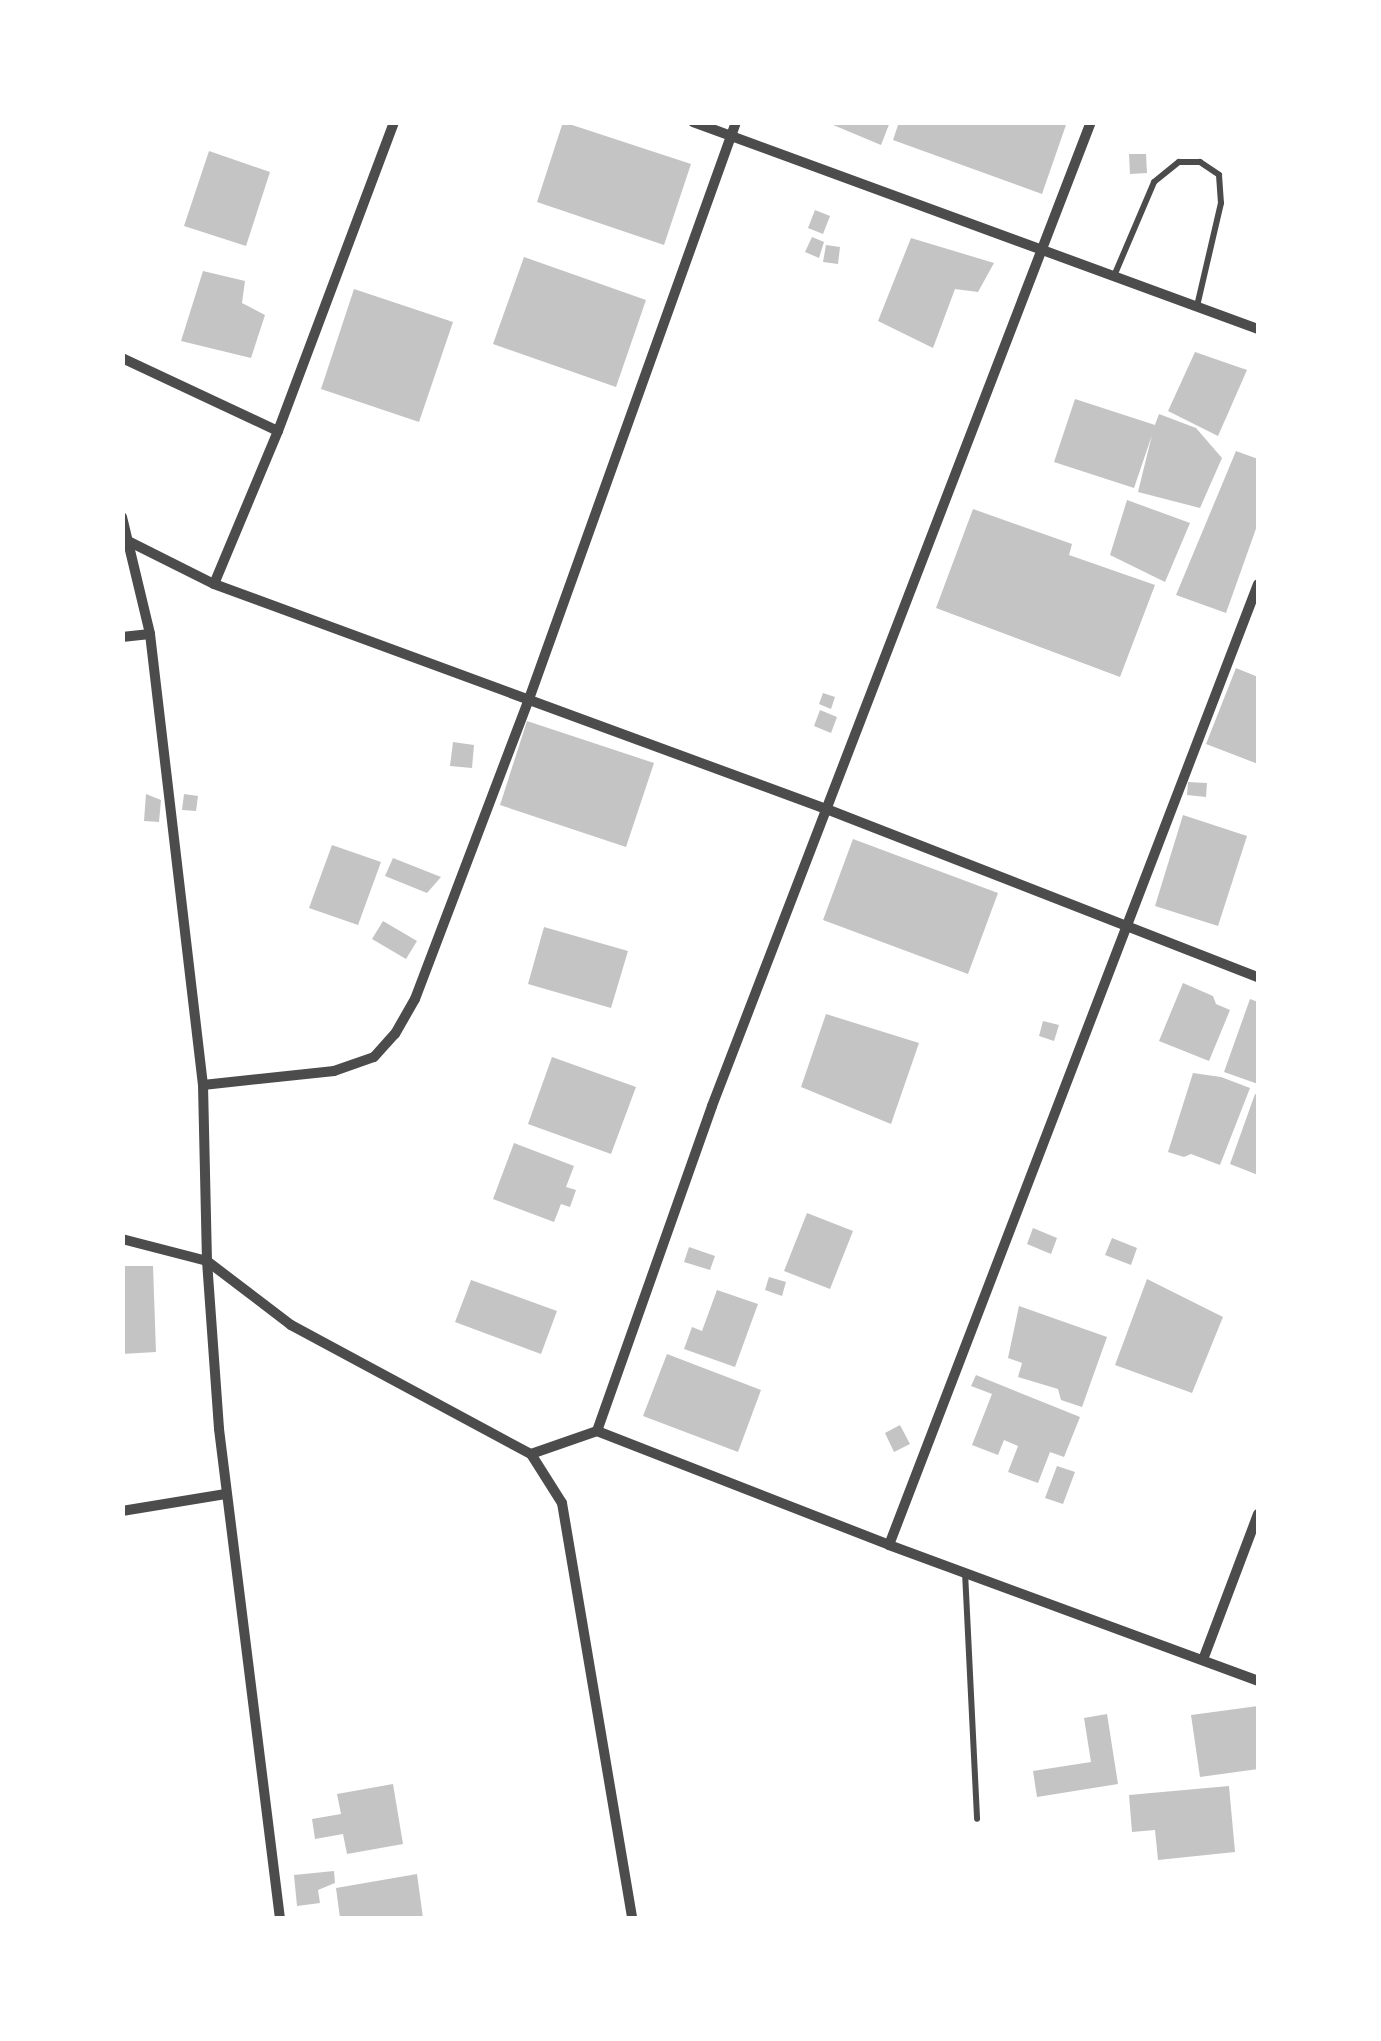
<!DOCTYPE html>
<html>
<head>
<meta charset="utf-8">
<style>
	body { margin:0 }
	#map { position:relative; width:1381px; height:2041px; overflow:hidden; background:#fff; font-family:Jost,sans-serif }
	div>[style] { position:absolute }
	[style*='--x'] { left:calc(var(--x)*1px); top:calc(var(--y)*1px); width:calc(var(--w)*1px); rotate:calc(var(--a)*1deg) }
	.building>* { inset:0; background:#c4c4c4 }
	.service>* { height:6px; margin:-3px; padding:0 3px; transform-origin:3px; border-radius:3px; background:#4c4c4c }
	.minor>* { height:10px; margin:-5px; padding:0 5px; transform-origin:5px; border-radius:5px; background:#4c4c4c }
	span { translate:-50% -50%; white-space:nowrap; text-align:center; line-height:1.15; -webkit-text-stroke:10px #fff; paint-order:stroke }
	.frame { position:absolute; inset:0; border:125px solid #fff; pointer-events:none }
</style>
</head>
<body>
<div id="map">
	<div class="building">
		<div style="clip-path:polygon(563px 122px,691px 164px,664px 245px,537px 202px)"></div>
		<div style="clip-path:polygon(826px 122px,890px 122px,881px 145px)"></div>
		<div style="clip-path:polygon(899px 122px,1067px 122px,1042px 194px,893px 140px)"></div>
		<div style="clip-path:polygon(209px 151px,270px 172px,246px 246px,184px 226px)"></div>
		<div style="clip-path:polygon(1129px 154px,1146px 154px,1147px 173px,1130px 174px)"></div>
		<div style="clip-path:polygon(815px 210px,830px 216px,823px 234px,808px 228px)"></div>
		<div style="clip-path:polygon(812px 237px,824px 242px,819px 258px,805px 252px)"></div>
		<div style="clip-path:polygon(911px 238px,994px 263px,978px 292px,955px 289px,933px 348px,878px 321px)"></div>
		<div style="clip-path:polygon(826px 245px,840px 247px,838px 264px,823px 262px)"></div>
		<div style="clip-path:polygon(524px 257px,646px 300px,616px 387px,493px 344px)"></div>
		<div style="clip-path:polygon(203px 271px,245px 281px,242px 303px,265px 315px,251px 358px,181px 341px)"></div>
		<div style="clip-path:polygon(354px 289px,453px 322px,419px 422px,321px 389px)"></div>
		<div style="clip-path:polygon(1195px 352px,1247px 370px,1218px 436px,1168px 411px)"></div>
		<div style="clip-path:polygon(1075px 399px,1155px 425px,1159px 414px,1196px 428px,1222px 458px,1200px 508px,1138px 492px,1152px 435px,1134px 488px,1054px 462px)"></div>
		<div style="clip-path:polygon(1236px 451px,1258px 459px,1258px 523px,1226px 613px,1176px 595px)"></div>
		<div style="clip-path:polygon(1127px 500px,1190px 523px,1165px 582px,1110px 555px)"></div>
		<div style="clip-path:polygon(973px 509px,1072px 544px,1069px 555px,1155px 585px,1120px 677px,936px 608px)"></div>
		<div style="clip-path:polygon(1236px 668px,1258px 677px,1258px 764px,1206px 744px)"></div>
		<div style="clip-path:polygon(823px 693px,835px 697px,831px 709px,819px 704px)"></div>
		<div style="clip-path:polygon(820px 710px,837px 717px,831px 733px,814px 726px)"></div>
		<div style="clip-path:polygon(527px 721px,654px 763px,626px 847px,500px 805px)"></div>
		<div style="clip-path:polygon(453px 742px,474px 745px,472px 768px,450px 766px)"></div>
		<div style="clip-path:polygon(1188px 782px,1207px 783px,1206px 797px,1187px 795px)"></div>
		<div style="clip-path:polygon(146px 794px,161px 800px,159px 822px,144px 821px)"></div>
		<div style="clip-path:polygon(184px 794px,198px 796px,196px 811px,182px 810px)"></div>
		<div style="clip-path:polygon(1183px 815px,1247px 836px,1218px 926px,1155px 906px)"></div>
		<div style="clip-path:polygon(853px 839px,998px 893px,968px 974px,823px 920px)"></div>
		<div style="clip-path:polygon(332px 845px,381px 862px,358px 925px,309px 908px)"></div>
		<div style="clip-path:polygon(393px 858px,441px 877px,427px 893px,385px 876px)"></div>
		<div style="clip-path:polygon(383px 921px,417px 941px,406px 959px,372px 939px)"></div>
		<div style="clip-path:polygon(544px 927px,628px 951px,611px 1008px,528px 984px)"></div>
		<div style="clip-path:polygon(1183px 983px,1213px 996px,1216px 1004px,1230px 1010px,1209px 1061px,1159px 1041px)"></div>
		<div style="clip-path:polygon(1250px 999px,1258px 1002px,1258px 1084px,1224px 1072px)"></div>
		<div style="clip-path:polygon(826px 1014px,919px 1043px,891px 1124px,801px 1087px)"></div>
		<div style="clip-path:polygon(1043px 1021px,1059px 1025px,1054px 1041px,1039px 1036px)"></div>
		<div style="clip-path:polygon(552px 1057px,636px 1087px,611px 1154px,528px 1124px)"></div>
		<div style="clip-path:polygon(1193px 1073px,1221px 1077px,1250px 1088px,1220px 1165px,1191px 1154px,1184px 1157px,1168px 1152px)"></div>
		<div style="clip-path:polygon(1255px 1094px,1258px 1095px,1258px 1175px,1230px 1164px)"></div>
		<div style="clip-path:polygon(514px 1143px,574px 1166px,566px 1187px,576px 1190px,570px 1207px,561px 1204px,554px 1222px,493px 1199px)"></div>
		<div style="clip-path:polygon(807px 1213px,853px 1231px,830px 1289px,784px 1271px)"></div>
		<div style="clip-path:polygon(1033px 1228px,1057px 1238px,1051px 1254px,1027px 1244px)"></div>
		<div style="clip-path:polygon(1112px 1238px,1137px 1248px,1131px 1265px,1105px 1255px)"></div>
		<div style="clip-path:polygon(689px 1247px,715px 1256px,710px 1270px,684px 1262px)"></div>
		<div style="clip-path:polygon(122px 1266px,153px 1266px,156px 1352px,122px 1354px)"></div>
		<div style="clip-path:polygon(769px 1277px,786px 1282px,782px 1296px,765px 1290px)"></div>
		<div style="clip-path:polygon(1147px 1279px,1223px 1317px,1192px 1393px,1115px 1365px)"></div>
		<div style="clip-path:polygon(471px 1280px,557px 1311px,541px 1354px,455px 1322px)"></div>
		<div style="clip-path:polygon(717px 1290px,758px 1304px,735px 1367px,684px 1349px,692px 1327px,702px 1331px)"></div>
		<div style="clip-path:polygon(1019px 1306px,1107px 1337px,1082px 1407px,1061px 1400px,1058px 1389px,1018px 1377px,1022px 1363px,1008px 1358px)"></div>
		<div style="clip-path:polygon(667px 1354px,761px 1390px,738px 1452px,643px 1416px)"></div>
		<div style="clip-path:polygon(976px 1375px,1080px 1417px,1064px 1457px,1050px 1452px,1038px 1483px,1008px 1472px,1018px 1446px,1004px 1440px,998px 1455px,972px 1445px,992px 1394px,971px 1386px)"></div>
		<div style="clip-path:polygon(900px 1425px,910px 1444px,894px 1452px,885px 1433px)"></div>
		<div style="clip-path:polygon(1057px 1466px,1075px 1472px,1063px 1504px,1045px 1498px)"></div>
		<div style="clip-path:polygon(1258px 1706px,1258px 1769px,1200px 1777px,1191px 1715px)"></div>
		<div style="clip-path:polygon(1107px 1714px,1118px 1784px,1037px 1797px,1033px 1771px,1091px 1762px,1084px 1718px)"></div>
		<div style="clip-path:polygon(393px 1784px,403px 1844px,347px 1854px,343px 1834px,315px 1839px,312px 1819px,341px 1814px,337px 1794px)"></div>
		<div style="clip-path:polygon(1229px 1786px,1235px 1852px,1158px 1860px,1155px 1830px,1132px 1832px,1129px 1795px)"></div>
		<div style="clip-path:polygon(334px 1871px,335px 1883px,318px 1890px,320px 1903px,297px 1906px,294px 1875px)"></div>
		<div style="clip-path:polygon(417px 1874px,423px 1918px,340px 1918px,336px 1888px)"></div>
	</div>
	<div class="service">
		<div style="--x:1114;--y:276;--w:102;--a:-66.9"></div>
		<div style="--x:1154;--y:182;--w:32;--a:-39"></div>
		<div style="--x:1179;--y:162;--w:21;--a:0"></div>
		<div style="--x:1200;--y:162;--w:23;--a:34"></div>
		<div style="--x:1219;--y:175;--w:28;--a:86"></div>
		<div style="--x:1221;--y:203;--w:106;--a:103.1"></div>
		<div style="--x:965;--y:1572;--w:247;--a:87.2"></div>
	</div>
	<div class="minor">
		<div style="--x:693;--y:122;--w:602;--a:20.12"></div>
		<div style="--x:122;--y:358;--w:172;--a:25.1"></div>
		<div style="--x:122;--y:517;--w:120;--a:76.5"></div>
		<div style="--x:150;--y:634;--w:454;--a:83.3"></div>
		<div style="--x:203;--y:1085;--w:176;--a:88.7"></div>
		<div style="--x:207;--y:1261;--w:168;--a:85.9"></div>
		<div style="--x:219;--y:1429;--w:493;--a:82.9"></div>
		<div style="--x:126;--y:540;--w:98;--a:26.6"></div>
		<div style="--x:214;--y:584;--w:655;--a:20.18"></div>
		<div style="--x:829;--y:810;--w:460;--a:21.3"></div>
		<div style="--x:214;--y:584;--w:166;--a:-67.3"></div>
		<div style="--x:278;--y:431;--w:330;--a:-69.4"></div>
		<div style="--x:122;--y:637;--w:28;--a:-6"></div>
		<div style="--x:203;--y:1085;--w:132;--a:-6.1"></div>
		<div style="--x:334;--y:1071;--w:42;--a:-19.3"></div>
		<div style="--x:374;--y:1057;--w:31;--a:-48"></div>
		<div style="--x:395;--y:1034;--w:40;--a:-60.3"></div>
		<div style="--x:415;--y:999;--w:321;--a:-69.2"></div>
		<div style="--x:529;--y:699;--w:613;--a:-70.26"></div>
		<div style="--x:122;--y:1239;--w:88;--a:14.5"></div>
		<div style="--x:207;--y:1261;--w:106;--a:37.3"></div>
		<div style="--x:291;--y:1325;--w:272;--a:28.3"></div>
		<div style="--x:531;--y:1454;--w:70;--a:-19.2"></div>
		<div style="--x:597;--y:1431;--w:313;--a:21.3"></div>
		<div style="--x:889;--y:1545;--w:393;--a:20.2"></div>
		<div style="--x:597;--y:1431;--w:345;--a:-70.5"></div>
		<div style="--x:712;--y:1106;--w:1054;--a:-68.94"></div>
		<div style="--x:531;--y:1454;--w:58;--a:57.7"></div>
		<div style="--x:562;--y:1503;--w:421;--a:80.4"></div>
		<div style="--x:122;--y:1511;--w:105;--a:-9.3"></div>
		<div style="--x:889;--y:1545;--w:1029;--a:-68.99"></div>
		<div style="--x:1204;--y:1657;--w:153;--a:-69.3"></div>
	</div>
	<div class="frame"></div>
</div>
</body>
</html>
